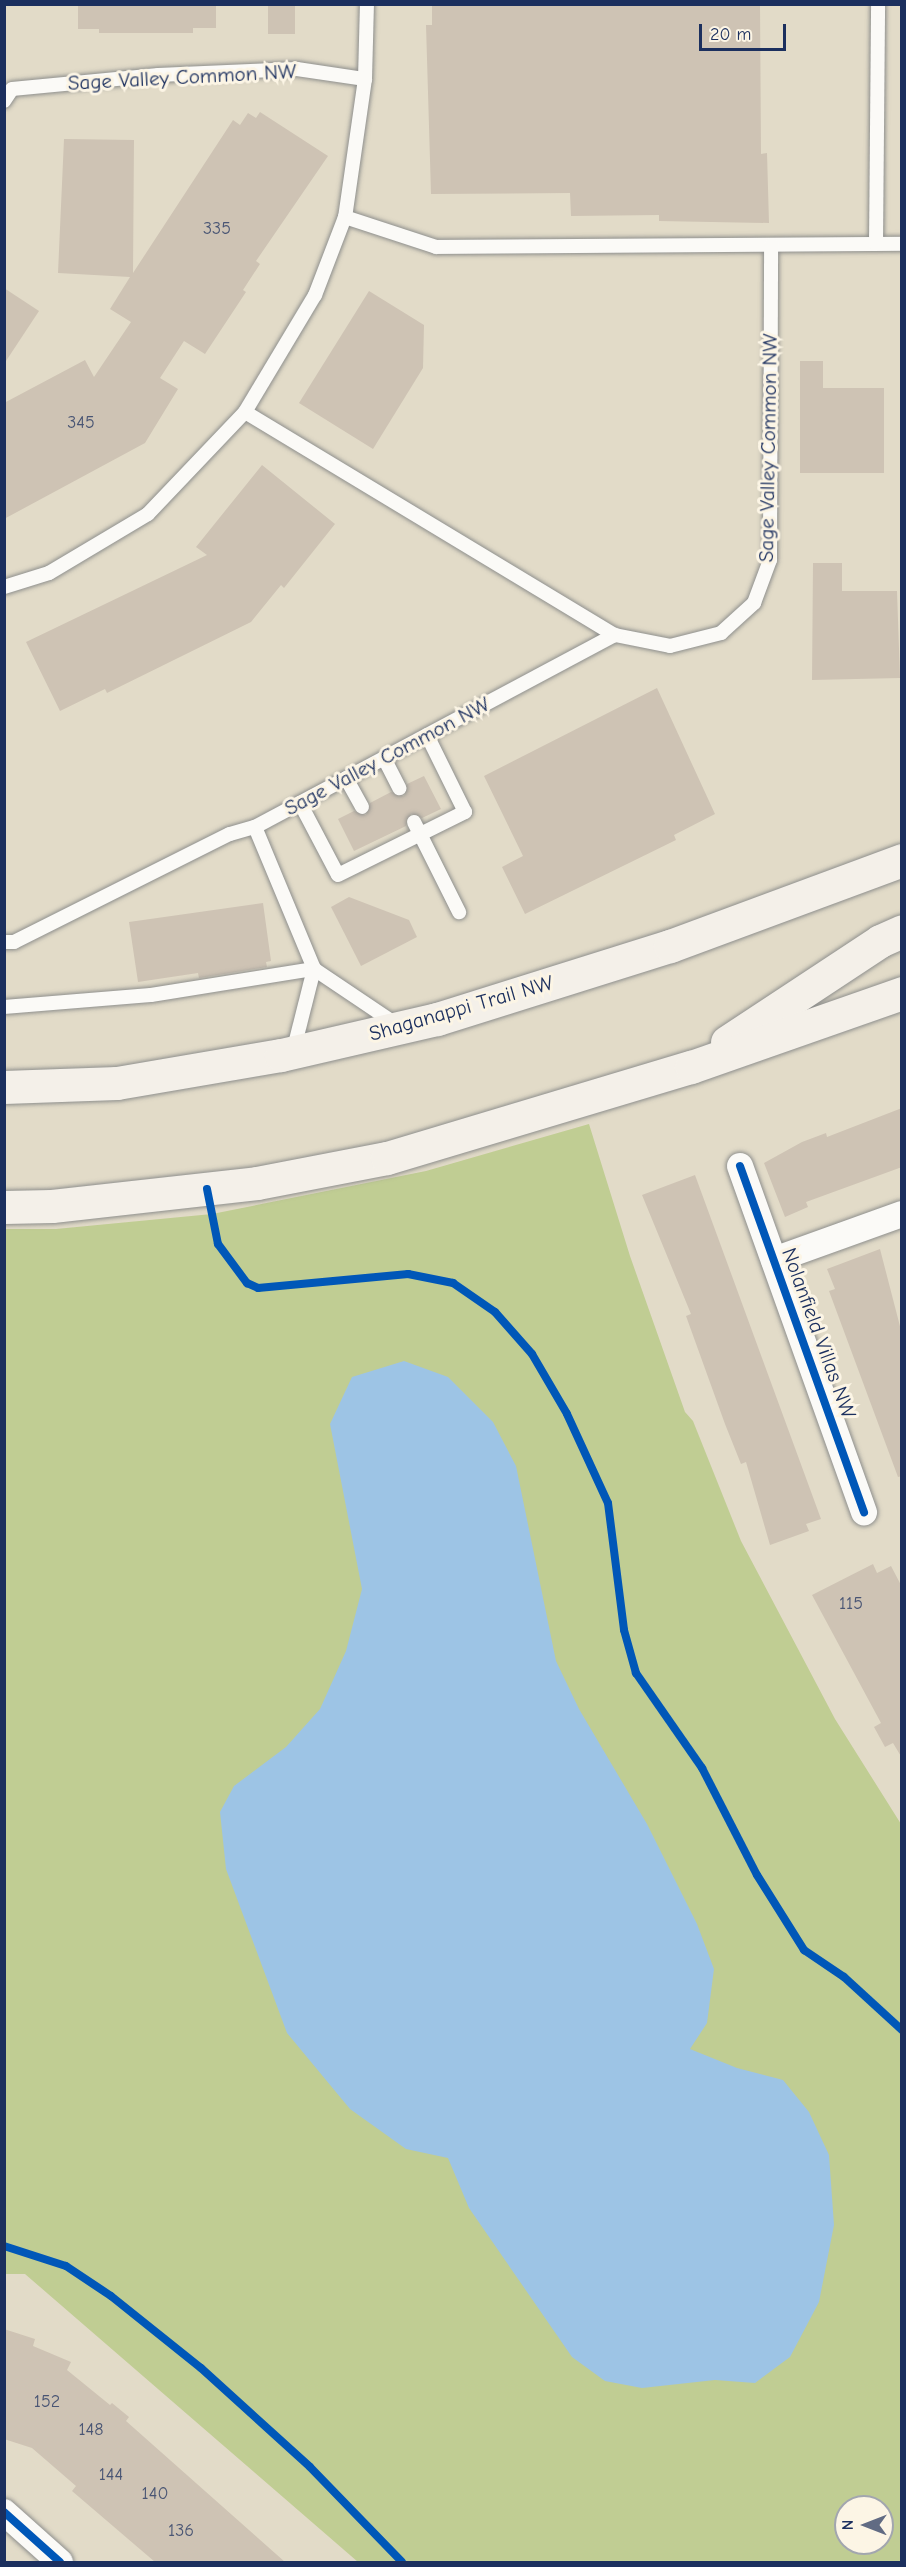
<!DOCTYPE html>
<html>
<head>
<meta charset="utf-8">
<style>
	body { margin:0 }
	#map { position:relative; width:906px; height:2567px; overflow:hidden; background:#e2dbc8; font-family:"Comic Neue",sans-serif }
	div>[style] { position:absolute }
	[style*='--x'] { left:calc(var(--x)*1px); top:calc(var(--y)*1px); width:calc(var(--w)*1px); rotate:calc(var(--a)*1deg) }
	.green>* { inset:0; background:#c0cd93 }
	.water>* { inset:0; background:#9dc4e5 }
	.building>* { inset:0; background:#cec3b4 }
	.roads { filter:drop-shadow(0 0 2px #8e8f8d) drop-shadow(0 0 2px #8e8f8d) }
	.lane>* { height:14px; margin:-7px; padding:0 7px; transform-origin:7px; border-radius:7px; background:#fbfaf7 }
	.street>* { height:26px; margin:-13px; padding:0 13px; transform-origin:13px; border-radius:13px; background:#fbfaf7 }
	.secondary>* { height:33px; margin:-16.5px; padding:0 16.5px; transform-origin:16.5px; border-radius:16.5px; background:#f4f0e9 }
	.cycleway>* { height:8px; margin:-4px; padding:0 4px; transform-origin:4px; border-radius:4px; background:#0057b8 }
	span { translate:-50% -50%; white-space:nowrap; text-align:center; line-height:1.15; -webkit-text-stroke:6px #fcf5e5; paint-order:stroke }
	.number-label { font-size:18px; color:#495574 }
	.number-label span { -webkit-text-stroke-width:0 }
	.street-label { font-size:21px; color:#1b2f5e }
	.frame { position:absolute; inset:0; border:6px solid #1b2f5e; pointer-events:none }
	.north { position:absolute; left:834px; top:2495px; width:60px; height:60px; box-sizing:border-box; background:#fcf5e5; border:2px solid #a2a6af; border-radius:50%; rotate:270deg; font-size:16px; font-weight:700; line-height:24px; text-align:center; color:#1b2f5e }
	.north::after { content:''; display:block; margin:auto; width:21px; height:27px; background:#616b83; clip-path:polygon(50% 0,100% 100%,50% 72%,0 100%) }
	.scale { position:absolute; left:699px; top:24px; width:87px; height:27px; box-sizing:border-box; border:3px solid #1b2f5e; border-top:0; padding-left:8px; font-size:18px; line-height:21px; white-space:nowrap; color:#1b2f5e; -webkit-text-stroke:4px #fcf5e5; paint-order:stroke }
</style>
</head>
<body>
<div id="map">
	<div class="green">
		<div style="clip-path:polygon(evenodd,589px 1124px,630px 1256px,685px 1412px,693px 1421px,741px 1541px,835px 1719px,901px 1824px,901px 2562px,358px 2562px,25px 2274px,5px 2274px,4px 1229px,56px 1229px,212px 1214px,426px 1171px,589px 1124px,846px 2507px,882px 2507px,882px 2543px,846px 2543px,846px 2507px)"></div>
	</div>
	<div class="water">
		<div style="clip-path:polygon(404px 1361px,448px 1377px,493px 1422px,516px 1466px,556px 1661px,579px 1709px,647px 1824px,697px 1924px,714px 1969px,707px 2023px,690px 2049px,737px 2068px,783px 2080px,809px 2112px,829px 2155px,834px 2225px,819px 2302px,790px 2357px,755px 2383px,715px 2380px,642px 2388px,605px 2381px,572px 2357px,469px 2208px,448px 2158px,406px 2149px,350px 2109px,287px 2033px,226px 1869px,220px 1812px,234px 1786px,286px 1747px,320px 1709px,346px 1651px,362px 1589px,330px 1424px,352px 1377px)"></div>
	</div>
	<div class="building">
		<div style="clip-path:polygon(78px 4px,216px 4px,216px 28px,193px 28px,193px 33px,99px 33px,99px 29px,78px 29px)"></div>
		<div style="clip-path:polygon(268px 4px,295px 4px,295px 34px,268px 34px)"></div>
		<div style="clip-path:polygon(432px 4px,760px 4px,761px 154px,767px 153px,769px 223px,659px 221px,659px 215px,571px 216px,570px 193px,431px 194px,426px 25px,432px 25px)"></div>
		<div style="clip-path:polygon(260px 112px,328px 156px,256px 261px,260px 264px,243px 290px,246px 292px,205px 354px,184px 341px,160px 378px,178px 389px,145px 443px,4px 519px,4px 403px,85px 360px,94px 377px,131px 322px,110px 309px,130px 277px,58px 273px,64px 139px,134px 140px,133px 273px,233px 120px,240px 125px,248px 113px,256px 118px)"></div>
		<div style="clip-path:polygon(4px 288px,39px 311px,4px 364px)"></div>
		<div style="clip-path:polygon(369px 291px,424px 325px,423px 368px,373px 449px,299px 403px)"></div>
		<div style="clip-path:polygon(800px 361px,823px 361px,823px 388px,884px 388px,884px 473px,800px 473px)"></div>
		<div style="clip-path:polygon(262px 465px,335px 524px,284px 588px,281px 585px,251px 622px,107px 693px,105px 689px,60px 711px,26px 642px,207px 555px,196px 547px)"></div>
		<div style="clip-path:polygon(813px 563px,842px 563px,842px 591px,897px 591px,900px 678px,812px 680px)"></div>
		<div style="clip-path:polygon(657px 688px,715px 814px,674px 835px,676px 840px,525px 914px,502px 867px,523px 856px,484px 776px)"></div>
		<div style="clip-path:polygon(424px 776px,441px 809px,422px 818px,411px 814px,406px 826px,354px 851px,338px 819px,354px 811px,366px 815px,370px 803px,391px 792px,404px 796px,407px 784px)"></div>
		<div style="clip-path:polygon(349px 897px,409px 920px,417px 937px,361px 966px,331px 907px)"></div>
		<div style="clip-path:polygon(263px 903px,271px 961px,266px 962px,267px 967px,199px 978px,198px 973px,138px 982px,129px 922px)"></div>
		<div style="clip-path:polygon(902px 1108px,902px 1167px,806px 1202px,808px 1207px,785px 1217px,764px 1163px,802px 1142px,826px 1133px,827px 1137px)"></div>
		<div style="clip-path:polygon(695px 1175px,821px 1519px,806px 1524px,809px 1531px,770px 1545px,746px 1462px,741px 1464px,725px 1424px,686px 1316px,691px 1314px,642px 1195px)"></div>
		<div style="clip-path:polygon(880px 1249px,902px 1334px,902px 1476px,898px 1477px,829px 1291px,835px 1289px,827px 1269px)"></div>
		<div style="clip-path:polygon(873px 1564px,877px 1573px,891px 1566px,902px 1587px,902px 1758px,893px 1743px,885px 1747px,874px 1727px,881px 1723px,812px 1595px)"></div>
		<div style="clip-path:polygon(4px 2329px,35px 2339px,33px 2346px,71px 2362px,67px 2370px,110px 2405px,112px 2403px,129px 2417px,126px 2421px,285px 2562px,155px 2562px,72px 2491px,76px 2486px,32px 2448px,4px 2439px)"></div>
	</div>
	<div class="roads">
		<div class="lane">
			<div style="--x:365;--y:79;--w:75;--a:-88.5"></div>
			<div style="--x:4;--y:101;--w:14;--a:-56"></div>
			<div style="--x:12;--y:89;--w:147;--a:-5.5"></div>
			<div style="--x:158;--y:75;--w:139;--a:-2.5"></div>
			<div style="--x:297;--y:69;--w:69;--a:8.4"></div>
			<div style="--x:365;--y:79;--w:139;--a:98.2"></div>
			<div style="--x:345;--y:217;--w:84;--a:111"></div>
			<div style="--x:315;--y:295;--w:136;--a:120.9"></div>
			<div style="--x:245;--y:412;--w:141;--a:133.6"></div>
			<div style="--x:148;--y:514;--w:115;--a:149.2"></div>
			<div style="--x:49;--y:573;--w:47;--a:162.7"></div>
			<div style="--x:345;--y:217;--w:96;--a:18.2"></div>
			<div style="--x:436;--y:247;--w:466;--a:-0.4"></div>
			<div style="--x:876;--y:244;--w:240;--a:-89.5"></div>
			<div style="--x:245;--y:412;--w:432;--a:31.1"></div>
			<div style="--x:615;--y:635;--w:56;--a:11.3"></div>
			<div style="--x:670;--y:646;--w:53;--a:-14.3"></div>
			<div style="--x:721;--y:633;--w:45;--a:-42.3"></div>
			<div style="--x:754;--y:603;--w:46;--a:-69.6"></div>
			<div style="--x:770;--y:560;--w:315;--a:-89.8"></div>
			<div style="--x:384;--y:758;--w:34;--a:63"></div>
			<div style="--x:346;--y:778;--w:33;--a:61"></div>
			<div style="--x:300;--y:803;--w:81;--a:62.2"></div>
			<div style="--x:338;--y:875;--w:142;--a:-26.4"></div>
			<div style="--x:465;--y:812;--w:86;--a:-116.3"></div>
			<div style="--x:414;--y:822;--w:101;--a:63.4"></div>
			<div style="--x:255;--y:827;--w:154;--a:67.4"></div>
			<div style="--x:314;--y:969;--w:99;--a:33.9"></div>
			<div style="--x:4;--y:942;--w:10;--a:0"></div>
			<div style="--x:14;--y:942;--w:241;--a:-26.6"></div>
			<div style="--x:230;--y:834;--w:26;--a:-16"></div>
			<div style="--x:255;--y:827;--w:408;--a:-28.1"></div>
			<div style="--x:4;--y:1007;--w:147;--a:-4.7"></div>
			<div style="--x:151;--y:995;--w:165;--a:-9.1"></div>
			<div style="--x:293;--y:1052;--w:86;--a:-75.8"></div>
		</div>
		<div class="street">
			<div style="--x:740;--y:1166;--w:368;--a:70.3"></div>
			<div style="--x:774;--y:1260;--w:136;--a:-19.8"></div>
			<div style="--x:4;--y:2512;--w:75;--a:41.8"></div>
		</div>
		<div class="secondary">
			<div style="--x:727;--y:1042;--w:183;--a:-33.4"></div>
			<div style="--x:880;--y:941;--w:24;--a:-24"></div>
			<div style="--x:4;--y:1087;--w:113;--a:-2"></div>
			<div style="--x:117;--y:1083;--w:166;--a:-9.7"></div>
			<div style="--x:281;--y:1055;--w:160;--a:-13"></div>
			<div style="--x:437;--y:1019;--w:244;--a:-17.4"></div>
			<div style="--x:670;--y:946;--w:247;--a:-20.3"></div>
			<div style="--x:4;--y:1207;--w:48;--a:-1.2"></div>
			<div style="--x:52;--y:1206;--w:206;--a:-6.4"></div>
			<div style="--x:257;--y:1183;--w:132;--a:-10.9"></div>
			<div style="--x:387;--y:1158;--w:317;--a:-16.7"></div>
			<div style="--x:691;--y:1067;--w:224;--a:-19.3"></div>
		</div>
	</div>
	<div class="cycleway">
		<div style="--x:740;--y:1166;--w:368;--a:70.3"></div>
		<div style="--x:207;--y:1189;--w:56;--a:78.7"></div>
		<div style="--x:218;--y:1244;--w:49;--a:53.4"></div>
		<div style="--x:247;--y:1283;--w:12;--a:24"></div>
		<div style="--x:258;--y:1288;--w:151;--a:-5.3"></div>
		<div style="--x:408;--y:1274;--w:46;--a:11.3"></div>
		<div style="--x:453;--y:1283;--w:51;--a:34.6"></div>
		<div style="--x:495;--y:1312;--w:56;--a:48.6"></div>
		<div style="--x:532;--y:1354;--w:69;--a:59.7"></div>
		<div style="--x:567;--y:1414;--w:98;--a:65.3"></div>
		<div style="--x:608;--y:1503;--w:128;--a:82.8"></div>
		<div style="--x:624;--y:1630;--w:45;--a:74.4"></div>
		<div style="--x:636;--y:1673;--w:116;--a:55.2"></div>
		<div style="--x:702;--y:1768;--w:120;--a:62.8"></div>
		<div style="--x:757;--y:1875;--w:89;--a:57.9"></div>
		<div style="--x:804;--y:1950;--w:48;--a:34"></div>
		<div style="--x:844;--y:1977;--w:79;--a:42.4"></div>
		<div style="--x:4;--y:2246;--w:65;--a:17.9"></div>
		<div style="--x:66;--y:2266;--w:54;--a:33.7"></div>
		<div style="--x:111;--y:2296;--w:115;--a:38.7"></div>
		<div style="--x:201;--y:2368;--w:147;--a:42.2"></div>
		<div style="--x:310;--y:2467;--w:132;--a:45.9"></div>
		<div style="--x:4;--y:2512;--w:75;--a:41.8"></div>
	</div>
	<div class="number-label">
		<span style="left:217px;top:229px">335</span>
		<span style="left:81px;top:423px">345</span>
		<span style="left:851px;top:1604px">115</span>
		<span style="left:47px;top:2402px">152</span>
		<span style="left:91px;top:2430px">148</span>
		<span style="left:111px;top:2475px">144</span>
		<span style="left:155px;top:2494px">140</span>
		<span style="left:181px;top:2531px">136</span>
	</div>
	<div class="street-label">
		<span style="left:182px;top:77px;rotate:-3deg">Sage Valley Common NW</span>
		<span style="left:768px;top:448px;rotate:-89deg">Sage Valley Common NW</span>
		<span style="left:387px;top:756px;rotate:-28deg">Sage Valley Common NW</span>
		<span style="left:461px;top:1008px;rotate:-16deg">Shaganappi Trail NW</span>
		<span style="left:819px;top:1333px;rotate:70deg">Nolanfield Villas NW</span>
	</div>
	<div class="frame"></div>
	<div class="north">N</div>
	<div class="scale">20 m</div>
</div>
</body>
</html>
